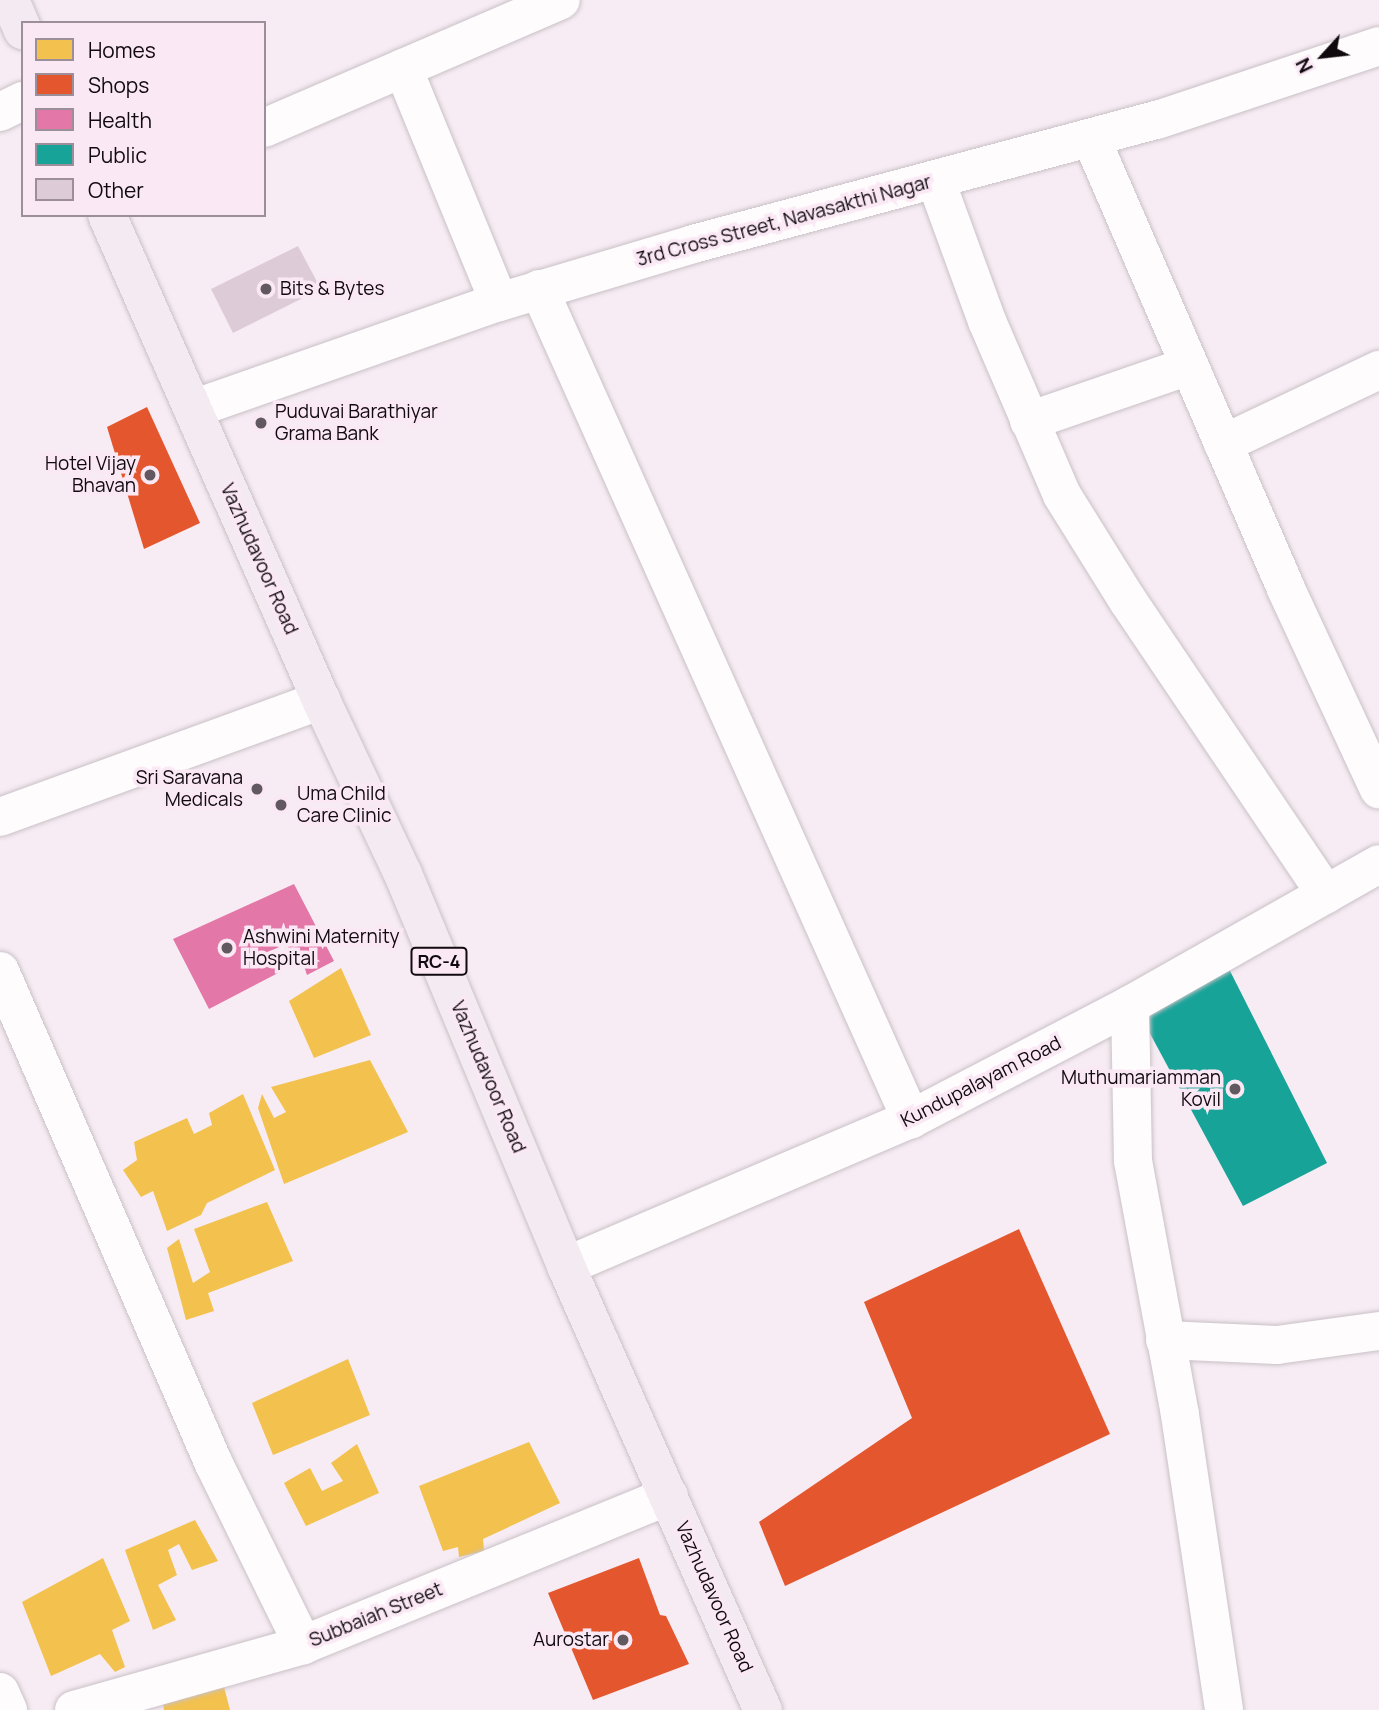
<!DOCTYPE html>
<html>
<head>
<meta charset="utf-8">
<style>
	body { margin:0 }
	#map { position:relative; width:1379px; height:1710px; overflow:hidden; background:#f7ecf4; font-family:Manrope,sans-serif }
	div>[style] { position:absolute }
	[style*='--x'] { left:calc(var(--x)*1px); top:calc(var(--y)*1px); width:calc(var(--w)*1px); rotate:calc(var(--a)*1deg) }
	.homes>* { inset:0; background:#f2c14e }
	.shops>* { inset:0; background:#e4572e }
	.health>* { inset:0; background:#e377a8 }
	.public>* { inset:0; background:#17a398 }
	.building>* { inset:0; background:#ddccd8 }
	.roads { filter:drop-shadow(0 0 2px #c9c1c6) drop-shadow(0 0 2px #c9c1c6) }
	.minor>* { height:38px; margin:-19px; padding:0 19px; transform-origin:19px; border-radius:19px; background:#fefcfd }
	.major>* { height:38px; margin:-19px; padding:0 19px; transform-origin:19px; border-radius:19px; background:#f3ebf1 }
	.dots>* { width:19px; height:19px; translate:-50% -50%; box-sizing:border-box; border:4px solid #fbe8f5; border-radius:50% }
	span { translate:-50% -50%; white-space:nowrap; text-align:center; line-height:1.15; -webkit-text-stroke:7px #fbe8f5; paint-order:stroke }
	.shield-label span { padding:2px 5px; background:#fbe8f5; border:2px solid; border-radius:5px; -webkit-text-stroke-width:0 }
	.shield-label { font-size:18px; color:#100a0f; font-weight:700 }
	.street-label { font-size:19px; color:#100a0f }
	.poi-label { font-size:19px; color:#100a0f }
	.left { translate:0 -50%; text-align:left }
	.right { translate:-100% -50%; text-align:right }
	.legend { position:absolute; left:21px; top:21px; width:245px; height:196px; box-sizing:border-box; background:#fbe8f5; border:2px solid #9d8f99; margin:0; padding:9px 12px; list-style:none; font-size:21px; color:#100a0f }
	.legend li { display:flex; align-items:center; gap:14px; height:35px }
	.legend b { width:35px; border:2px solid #9d8f99 }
	.north { position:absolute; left:1288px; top:21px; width:70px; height:70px; -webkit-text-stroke:5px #fbe8f5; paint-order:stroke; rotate:243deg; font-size:19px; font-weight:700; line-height:28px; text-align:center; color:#100a0f }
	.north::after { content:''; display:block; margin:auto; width:24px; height:32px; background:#100a0f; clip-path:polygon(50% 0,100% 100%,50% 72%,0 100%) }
</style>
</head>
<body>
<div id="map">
	<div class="homes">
		<div style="clip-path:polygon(341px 968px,371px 1035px,314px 1058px,289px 1001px)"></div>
		<div style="clip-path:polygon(370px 1060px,408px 1132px,284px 1184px,258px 1108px,262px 1094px,274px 1118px,286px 1112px,271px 1087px)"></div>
		<div style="clip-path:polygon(243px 1094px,275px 1170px,207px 1203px,201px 1215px,167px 1231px,153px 1191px,141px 1197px,123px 1170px,137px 1160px,134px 1142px,187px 1118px,194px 1134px,212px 1125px,209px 1113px)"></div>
		<div style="clip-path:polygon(267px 1202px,293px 1261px,208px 1293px,214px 1311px,186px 1320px,167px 1248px,179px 1239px,193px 1283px,210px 1272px,194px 1229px)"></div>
		<div style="clip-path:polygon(348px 1359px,370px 1415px,273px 1455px,252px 1403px)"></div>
		<div style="clip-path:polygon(529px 1442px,560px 1503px,483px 1539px,484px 1551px,459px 1557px,458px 1547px,443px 1551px,419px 1486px)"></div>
		<div style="clip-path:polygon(357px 1444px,379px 1493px,306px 1526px,284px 1483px,310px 1468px,322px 1491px,343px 1481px,331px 1463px)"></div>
		<div style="clip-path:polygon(195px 1520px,218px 1561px,192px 1570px,179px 1544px,168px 1550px,177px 1575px,158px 1585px,176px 1620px,153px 1630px,125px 1550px)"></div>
		<div style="clip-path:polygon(103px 1558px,130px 1621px,112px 1630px,125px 1667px,115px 1672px,100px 1654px,51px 1676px,22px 1602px)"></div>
		<div style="clip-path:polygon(223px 1683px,230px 1710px,164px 1710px,163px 1703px)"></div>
	</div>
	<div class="shops">
		<div style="clip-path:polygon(147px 407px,200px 523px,144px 549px,107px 427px)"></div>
		<div style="clip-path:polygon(1019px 1229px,1110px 1434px,785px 1586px,759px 1522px,912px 1418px,864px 1302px)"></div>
		<div style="clip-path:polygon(639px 1558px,660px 1615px,666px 1616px,689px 1664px,593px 1700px,548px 1593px)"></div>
	</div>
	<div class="health">
		<div style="clip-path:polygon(294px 884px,334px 961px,307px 975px,301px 957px,291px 962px,284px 945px,270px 951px,280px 972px,209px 1009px,173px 939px)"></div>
	</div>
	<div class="public">
		<div style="clip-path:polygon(1227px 965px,1327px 1163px,1243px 1206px,1140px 1015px)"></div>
	</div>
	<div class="building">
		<div style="clip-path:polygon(298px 246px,321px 289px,233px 333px,211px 289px)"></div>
	</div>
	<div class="roads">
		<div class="minor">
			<div style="--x:403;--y:68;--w:253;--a:67.7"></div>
			<div style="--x:0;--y:112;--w:25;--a:-26"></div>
			<div style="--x:264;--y:128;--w:323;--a:-23.3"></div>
			<div style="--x:1091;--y:138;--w:491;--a:66.6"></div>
			<div style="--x:1286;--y:589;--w:221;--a:65.1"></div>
			<div style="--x:936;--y:181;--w:149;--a:70"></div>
			<div style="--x:987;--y:321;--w:189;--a:66.7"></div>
			<div style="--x:1062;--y:495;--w:125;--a:58.1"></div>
			<div style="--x:1128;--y:601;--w:354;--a:56"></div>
			<div style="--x:539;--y:289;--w:910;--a:65.86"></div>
			<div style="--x:193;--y:409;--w:324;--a:-19.3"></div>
			<div style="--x:499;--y:302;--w:202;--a:-16.6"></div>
			<div style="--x:693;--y:244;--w:480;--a:-15"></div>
			<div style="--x:1157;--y:120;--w:234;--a:-18.4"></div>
			<div style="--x:1029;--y:421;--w:169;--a:-19"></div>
			<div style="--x:1223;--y:444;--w:173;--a:-25.4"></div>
			<div style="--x:0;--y:817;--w:342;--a:-20"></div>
			<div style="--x:0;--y:971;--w:537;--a:66.54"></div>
			<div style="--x:214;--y:1464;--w:202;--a:63.8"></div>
			<div style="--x:1130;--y:1005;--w:156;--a:88.9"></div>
			<div style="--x:1133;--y:1161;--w:258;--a:79.5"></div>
			<div style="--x:1180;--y:1415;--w:298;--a:81.5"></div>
			<div style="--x:566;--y:1266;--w:375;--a:-23.1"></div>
			<div style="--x:911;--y:1119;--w:247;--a:-27.5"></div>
			<div style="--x:1130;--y:1005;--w:286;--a:-29.5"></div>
			<div style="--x:1165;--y:1340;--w:112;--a:2.6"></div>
			<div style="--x:1277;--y:1345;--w:103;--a:-7.8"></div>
			<div style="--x:0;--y:1692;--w:20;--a:66"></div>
			<div style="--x:74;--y:1710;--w:238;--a:-15.8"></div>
			<div style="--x:303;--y:1645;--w:395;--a:-22.2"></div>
		</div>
		<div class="major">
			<div style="--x:10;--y:0;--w:33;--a:67"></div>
			<div style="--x:107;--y:215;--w:530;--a:66.19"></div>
			<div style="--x:321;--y:700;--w:192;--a:64.8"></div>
			<div style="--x:403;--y:874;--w:425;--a:67.4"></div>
			<div style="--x:566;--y:1266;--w:486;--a:66.1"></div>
		</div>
	</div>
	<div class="dots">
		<div style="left:266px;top:289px;background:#61595f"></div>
		<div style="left:261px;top:423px;background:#61595f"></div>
		<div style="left:150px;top:475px;background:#61595f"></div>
		<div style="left:257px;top:789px;background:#61595f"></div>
		<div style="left:281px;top:805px;background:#61595f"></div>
		<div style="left:227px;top:948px;background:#61595f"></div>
		<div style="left:1235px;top:1089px;background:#61595f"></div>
		<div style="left:623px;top:1640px;background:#61595f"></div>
	</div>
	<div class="shield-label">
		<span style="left:439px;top:961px">RC-4</span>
	</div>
	<div class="street-label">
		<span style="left:784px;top:221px;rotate:-15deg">3rd Cross Street, Navasakthi Nagar</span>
		<span style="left:259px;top:559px;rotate:66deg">Vazhudavoor Road</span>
		<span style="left:488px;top:1077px;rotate:67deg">Vazhudavoor Road</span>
		<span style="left:981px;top:1082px;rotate:-27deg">Kundupalayam Road</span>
		<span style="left:714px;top:1597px;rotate:66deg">Vazhudavoor Road</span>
		<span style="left:376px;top:1615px;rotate:-22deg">Subbaiah Street</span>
	</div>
	<div class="poi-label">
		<span class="left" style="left:280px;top:289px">Bits &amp; Bytes</span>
		<span class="left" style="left:275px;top:423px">Puduvai Barathiyar<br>Grama Bank</span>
		<span class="right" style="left:136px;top:475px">Hotel Vijay<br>Bhavan</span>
		<span class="right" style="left:243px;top:789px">Sri Saravana<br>Medicals</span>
		<span class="left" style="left:297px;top:805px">Uma Child<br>Care Clinic</span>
		<span class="left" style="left:243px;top:948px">Ashwini Maternity<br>Hospital</span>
		<span class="right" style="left:1221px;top:1089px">Muthumariamman<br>Kovil</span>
		<span class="right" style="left:609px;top:1640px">Aurostar</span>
	</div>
	<ul class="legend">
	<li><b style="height:19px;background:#f2c14e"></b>Homes</li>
	<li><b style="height:19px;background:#e4572e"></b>Shops</li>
	<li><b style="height:19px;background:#e377a8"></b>Health</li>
	<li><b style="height:19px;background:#17a398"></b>Public</li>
	<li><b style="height:19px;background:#ddccd8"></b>Other</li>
	</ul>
	<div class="north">N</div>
</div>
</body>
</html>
